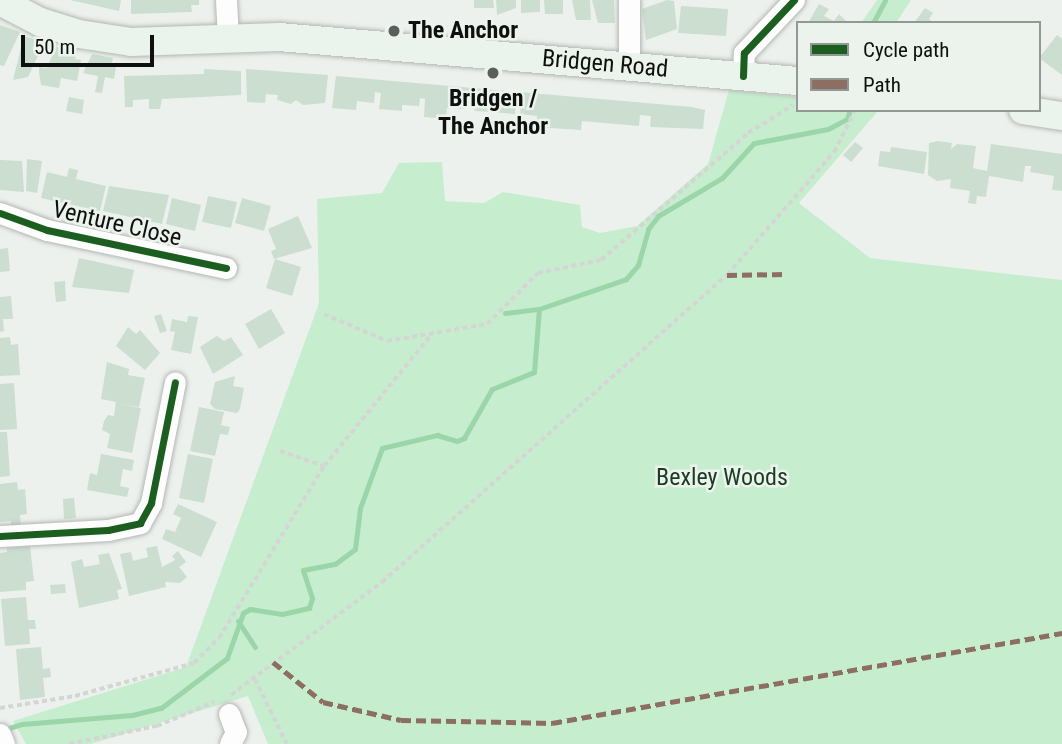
<!DOCTYPE html>
<html>
<head>
<meta charset="utf-8">
<style>
	body { margin:0 }
	#map { position:relative; width:1062px; height:744px; overflow:hidden; background:#edf1ed; font-family:"Roboto Condensed",sans-serif }
	div>[style] { position:absolute }
	[style*='--x'] { left:calc(var(--x)*1px); top:calc(var(--y)*1px); width:calc(var(--w)*1px); rotate:calc(var(--a)*1deg) }
	.green>* { inset:0; background:#c7edcf }
	.stream>* { height:5px; margin:-2.5px; padding:0 2.5px; transform-origin:2.5px; border-radius:2.5px; background:#9ad6a8 }
	.building>* { inset:0; background:#cbdecf }
	.path>* { height:3.5px; margin-top:-1.75px; transform-origin:0; background:repeating-linear-gradient(90deg,#d4d5d4 0 5px,transparent 0 8.5px) }
	.roads { filter:drop-shadow(0 0 2px #b4b7b4) drop-shadow(0 0 2px #b4b7b4) }
	.minor>* { height:21px; margin:-10.5px; padding:0 10.5px; transform-origin:10.5px; border-radius:10.5px; background:#fcfdfc }
	.major>* { height:28px; margin:-14px; padding:0 14px; transform-origin:14px; border-radius:14px; background:#eaf3ec }
	.quiet>* { height:5px; margin-top:-2.5px; transform-origin:0; background:repeating-linear-gradient(90deg,#8d6e63 0 10px,transparent 0 15px) }
	.cycleway>* { height:7px; margin:-3.5px; padding:0 3.5px; transform-origin:3.5px; border-radius:3.5px; background:#1b5e20 }
	.dots>* { width:19px; height:19px; translate:-50% -50%; box-sizing:border-box; border:4px solid #ebf3ec; border-radius:50% }
	span { translate:-50% -50%; white-space:nowrap; text-align:center; line-height:1.15; -webkit-text-stroke:5px #ebf3ec; paint-order:stroke }
	.poi-label { font-size:24px; color:#0d100e; font-weight:700 }
	.left { translate:0 -50%; text-align:left }
	.street-label { font-size:24px; color:#0d100e }
	.park-label { font-size:24px; color:#193c23 }
	.legend { position:absolute; left:796px; top:21px; width:245px; height:91px; box-sizing:border-box; background:#ebf3ec; border:2px solid #929893; margin:0; padding:9px 12px; list-style:none; font-size:21px; color:#0d100e }
	.legend li { display:flex; align-items:center; gap:14px; height:35px }
	.legend b { width:35px; border:2px solid #929893 }
	.scale { position:absolute; left:21px; top:35px; width:133px; height:32px; box-sizing:border-box; border:4px solid #0d100e; border-top:0; padding-left:9px; font-size:21px; line-height:24px; white-space:nowrap; color:#0d100e; -webkit-text-stroke:5px #ebf3ec; paint-order:stroke }
</style>
</head>
<body>
<div id="map">
	<div class="green">
		<div style="clip-path:polygon(877px 0,911px 0,896px 23px,861px 23px)"></div>
		<div style="clip-path:polygon(729px 90px,798px 97px,798px 110px,879px 110px,799px 203px,870px 258px,1062px 280px,1062px 744px,268px 744px,248px 696px,91px 744px,26px 744px,13px 721px,186px 667px,319px 303px,317px 199px,382px 193px,399px 163px,442px 162px,445px 201px,484px 203px,503px 192px,580px 205px,582px 227px,600px 233px,637px 226px,708px 164px)"></div>
	</div>
	<div class="stream">
		<div style="--x:873;--y:23;--w:26;--a:-62"></div>
		<div style="--x:505;--y:313;--w:34;--a:-7"></div>
		<div style="--x:238;--y:621;--w:31;--a:57"></div>
		<div style="--x:3;--y:730;--w:20;--a:-18"></div>
		<div style="--x:22;--y:724;--w:110;--a:-4.7"></div>
		<div style="--x:132;--y:715;--w:30;--a:-14"></div>
		<div style="--x:161;--y:708;--w:83;--a:-37.1"></div>
		<div style="--x:227;--y:658;--w:48;--a:-70.4"></div>
		<div style="--x:243;--y:613;--w:8;--a:-30"></div>
		<div style="--x:250;--y:609;--w:32;--a:9"></div>
		<div style="--x:282;--y:614;--w:28;--a:-13"></div>
		<div style="--x:309;--y:608;--w:10;--a:-73"></div>
		<div style="--x:312;--y:598;--w:29;--a:-108"></div>
		<div style="--x:303;--y:570;--w:33;--a:-11"></div>
		<div style="--x:335;--y:564;--w:25;--a:-37"></div>
		<div style="--x:355;--y:549;--w:41;--a:-83"></div>
		<div style="--x:360;--y:508;--w:64;--a:-69.9"></div>
		<div style="--x:382;--y:448;--w:57;--a:-13.3"></div>
		<div style="--x:437;--y:435;--w:21;--a:17"></div>
		<div style="--x:457;--y:441;--w:8;--a:-23"></div>
		<div style="--x:464;--y:438;--w:56;--a:-60.3"></div>
		<div style="--x:492;--y:389;--w:45;--a:-22"></div>
		<div style="--x:534;--y:372;--w:63;--a:-85.5"></div>
		<div style="--x:539;--y:309;--w:92;--a:-19"></div>
		<div style="--x:626;--y:279;--w:18;--a:-49"></div>
		<div style="--x:638;--y:265;--w:37;--a:-74"></div>
		<div style="--x:648;--y:229;--w:16;--a:-52"></div>
		<div style="--x:658;--y:216;--w:74;--a:-30.7"></div>
		<div style="--x:722;--y:178;--w:47;--a:-47.6"></div>
		<div style="--x:754;--y:143;--w:75;--a:-10.7"></div>
		<div style="--x:828;--y:129;--w:21;--a:-28"></div>
		<div style="--x:847;--y:119;--w:9;--a:-72"></div>
	</div>
	<div class="building">
		<div style="clip-path:polygon(70px 0,121px 0,119px 11px)"></div>
		<div style="clip-path:polygon(131px 0,199px 0,199px 5px,191px 5px,192px 12px,131px 14px)"></div>
		<div style="clip-path:polygon(474px 0,493px 0,494px 8px,474px 8px)"></div>
		<div style="clip-path:polygon(496px 0,516px 0,516px 8px,497px 15px)"></div>
		<div style="clip-path:polygon(521px 0,540px 0,540px 12px,521px 13px)"></div>
		<div style="clip-path:polygon(544px 0,563px 0,563px 14px,545px 14px)"></div>
		<div style="clip-path:polygon(572px 0,590px 0,591px 20px,576px 20px)"></div>
		<div style="clip-path:polygon(592px 0,614px 0,615px 23px,598px 23px)"></div>
		<div style="clip-path:polygon(667px 0,674px 1px,677px 29px,646px 40px,642px 9px)"></div>
		<div style="clip-path:polygon(819px 4px,829px 9px,824px 16px,834px 21px,839px 14px,848px 23px,808px 23px)"></div>
		<div style="clip-path:polygon(681px 6px,728px 9px,726px 36px,678px 33px)"></div>
		<div style="clip-path:polygon(925px 8px,933px 13px,929px 19px,934px 23px,914px 23px)"></div>
		<div style="clip-path:polygon(0 25px,20px 32px,4px 66px,0 65px)"></div>
		<div style="clip-path:polygon(1057px 35px,1062px 39px,1062px 75px,1039px 58px)"></div>
		<div style="clip-path:polygon(24px 36px,44px 43px,28px 77px,13px 80px)"></div>
		<div style="clip-path:polygon(56px 47px,77px 51px,75px 59px,81px 60px,77px 81px,61px 78px,59px 88px,41px 85px,39px 72px,39px 67px,47px 68px)"></div>
		<div style="clip-path:polygon(92px 54px,113px 58px,111px 66px,116px 67px,114px 79px,105px 77px,102px 93px,95px 92px,98px 76px,83px 73px)"></div>
		<div style="clip-path:polygon(204px 69px,241px 71px,241px 95px,162px 99px,160px 109px,149px 109px,149px 99px,133px 100px,133px 107px,125px 107px,124px 76px,204px 74px)"></div>
		<div style="clip-path:polygon(246px 69px,328px 75px,325px 103px,303px 105px,296px 100px,291px 104px,277px 100px,278px 95px,266px 94px,265px 103px,247px 102px)"></div>
		<div style="clip-path:polygon(336px 76px,692px 107px,705px 110px,703px 129px,650px 127px,651px 116px,640px 115px,639px 126px,582px 121px,581px 130px,536px 127px,537px 116px,520px 114px,521px 104px,516px 104px,515px 114px,492px 112px,475px 111px,470px 99px,465px 99px,464px 109px,447px 108px,446px 119px,424px 117px,425px 99px,420px 98px,419px 106px,402px 105px,402px 111px,379px 109px,381px 93px,375px 92px,374px 103px,357px 101px,356px 110px,332px 108px)"></div>
		<div style="clip-path:polygon(69px 97px,84px 100px,82px 114px,66px 111px)"></div>
		<div style="clip-path:polygon(938px 141px,952px 143px,951px 149px,957px 144px,976px 146px,973px 168px,987px 171px,991px 144px,1062px 154px,1062px 191px,1052px 190px,1054px 176px,1030px 172px,1031px 166px,1025px 166px,1023px 182px,989px 176px,986px 197px,977px 196px,976px 204px,968px 203px,970px 191px,950px 188px,951px 179px,937px 181px,928px 175px,929px 143px)"></div>
		<div style="clip-path:polygon(855px 142px,863px 148px,851px 162px,843px 155px)"></div>
		<div style="clip-path:polygon(891px 147px,927px 152px,924px 174px,878px 166px,880px 151px,890px 152px)"></div>
		<div style="clip-path:polygon(27px 159px,42px 161px,37px 193px,26px 191px)"></div>
		<div style="clip-path:polygon(0 160px,22px 161px,24px 192px,0 190px)"></div>
		<div style="clip-path:polygon(69px 168px,78px 170px,76px 179px,106px 186px,100px 211px,41px 198px,47px 172px,67px 177px)"></div>
		<div style="clip-path:polygon(109px 186px,169px 195px,162px 224px,103px 211px)"></div>
		<div style="clip-path:polygon(208px 196px,237px 202px,231px 228px,202px 222px)"></div>
		<div style="clip-path:polygon(172px 198px,201px 205px,195px 231px,166px 224px)"></div>
		<div style="clip-path:polygon(242px 198px,271px 206px,264px 231px,235px 223px)"></div>
		<div style="clip-path:polygon(298px 216px,312px 248px,274px 259px,271px 251px,276px 249px,268px 229px)"></div>
		<div style="clip-path:polygon(8px 248px,10px 271px,0 272px,0 249px)"></div>
		<div style="clip-path:polygon(79px 258px,134px 270px,129px 293px,72px 287px)"></div>
		<div style="clip-path:polygon(275px 259px,301px 267px,292px 296px,266px 288px)"></div>
		<div style="clip-path:polygon(65px 281px,66px 301px,56px 302px,54px 282px)"></div>
		<div style="clip-path:polygon(11px 296px,13px 319px,3px 319px,4px 331px,0 332px,0 297px)"></div>
		<div style="clip-path:polygon(271px 309px,285px 333px,259px 349px,245px 324px)"></div>
		<div style="clip-path:polygon(161px 314px,167px 331px,160px 333px,154px 316px)"></div>
		<div style="clip-path:polygon(188px 316px,198px 317px,191px 354px,171px 350px,175px 332px,170px 331px,172px 319px,187px 322px)"></div>
		<div style="clip-path:polygon(128px 327px,136px 334px,140px 330px,160px 353px,145px 370px,116px 346px)"></div>
		<div style="clip-path:polygon(217px 336px,224px 341px,231px 337px,243px 355px,213px 374px,200px 347px)"></div>
		<div style="clip-path:polygon(10px 337px,11px 345px,18px 344px,20px 375px,0 376px,0 338px)"></div>
		<div style="clip-path:polygon(107px 362px,129px 369px,128px 375px,145px 378px,139px 407px,119px 404px,141px 408px,132px 453px,107px 448px,110px 434px,102px 430px,104px 421px,108px 415px,114px 416px,116px 402px,101px 399px)"></div>
		<div style="clip-path:polygon(235px 376px,233px 386px,244px 388px,240px 409px,237px 413px,215px 409px,210px 404px,215px 382px)"></div>
		<div style="clip-path:polygon(14px 383px,17px 429px,0 430px,0 384px)"></div>
		<div style="clip-path:polygon(199px 407px,224px 412px,221px 425px,230px 427px,228px 435px,220px 434px,215px 456px,190px 451px)"></div>
		<div style="clip-path:polygon(0 432px,7px 432px,10px 476px,0 477px)"></div>
		<div style="clip-path:polygon(101px 454px,134px 460px,132px 471px,123px 469px,120px 486px,129px 488px,127px 497px,87px 490px,90px 473px,97px 475px)"></div>
		<div style="clip-path:polygon(188px 454px,213px 459px,204px 503px,179px 498px)"></div>
		<div style="clip-path:polygon(17px 482px,18px 490px,25px 489px,27px 514px,20px 515px,21px 526px,11px 526px,11px 521px,0 522px,0 484px)"></div>
		<div style="clip-path:polygon(74px 498px,76px 518px,64px 519px,63px 499px)"></div>
		<div style="clip-path:polygon(178px 504px,217px 522px,201px 557px,162px 539px,166px 529px,175px 532px,181px 518px,173px 514px)"></div>
		<div style="clip-path:polygon(30px 546px,34px 581px,26px 582px,26px 590px,0 592px,0 553px,7px 552px,7px 548px)"></div>
		<div style="clip-path:polygon(157px 546px,162px 567px,175px 560px,172px 556px,178px 551px,186px 562px,179px 567px,187px 577px,180px 583px,165px 582px,166px 587px,129px 596px,120px 554px,131px 552px,133px 561px,148px 557px,146px 548px)"></div>
		<div style="clip-path:polygon(109px 553px,122px 589px,117px 590px,119px 599px,79px 608px,71px 562px,82px 559px,84px 567px,100px 564px,98px 555px)"></div>
		<div style="clip-path:polygon(65px 584px,66px 593px,51px 594px,50px 585px)"></div>
		<div style="clip-path:polygon(26px 597px,28px 620px,35px 620px,36px 629px,29px 629px,30px 644px,5px 646px,1px 599px)"></div>
		<div style="clip-path:polygon(41px 647px,43px 669px,50px 668px,51px 677px,43px 678px,45px 697px,20px 700px,16px 649px)"></div>
	</div>
	<div class="path">
		<div style="--x:324;--y:314;--w:69;--a:23.2"></div>
		<div style="--x:387;--y:341;--w:101;--a:-9.6"></div>
		<div style="--x:487;--y:324;--w:72;--a:-45"></div>
		<div style="--x:538;--y:273;--w:64;--a:-11.7"></div>
		<div style="--x:601;--y:260;--w:194;--a:-40.8"></div>
		<div style="--x:748;--y:133;--w:53;--a:-31.9"></div>
		<div style="--x:280;--y:451;--w:46;--a:18.8"></div>
		<div style="--x:255;--y:679;--w:72;--a:63.8"></div>
		<div style="--x:231;--y:695;--w:189;--a:-36.8"></div>
		<div style="--x:382;--y:582;--w:462;--a:-41.7"></div>
		<div style="--x:727;--y:275;--w:163;--a:-49"></div>
		<div style="--x:834;--y:152;--w:47;--a:-63.4"></div>
		<div style="--x:0;--y:708;--w:76;--a:-9.1"></div>
		<div style="--x:75;--y:696;--w:123;--a:-15.5"></div>
		<div style="--x:194;--y:663;--w:35;--a:-45"></div>
		<div style="--x:219;--y:638;--w:202;--a:-58.6"></div>
		<div style="--x:324;--y:466;--w:169;--a:-50.8"></div>
		<div style="--x:69;--y:744;--w:90;--a:-11.6"></div>
		<div style="--x:157;--y:726;--w:62;--a:-22.8"></div>
	</div>
	<div class="roads">
		<div class="minor">
			<div style="--x:226;--y:0;--w:36;--a:87"></div>
			<div style="--x:629;--y:0;--w:65;--a:90"></div>
			<div style="--x:743;--y:76;--w:23;--a:-88"></div>
			<div style="--x:744;--y:53;--w:73;--a:-46.7"></div>
			<div style="--x:0;--y:213;--w:50;--a:19.9"></div>
			<div style="--x:47;--y:230;--w:183;--a:12"></div>
			<div style="--x:0;--y:536;--w:108;--a:-3.2"></div>
			<div style="--x:108;--y:530;--w:33;--a:-12"></div>
			<div style="--x:140;--y:523;--w:23;--a:-61"></div>
			<div style="--x:151;--y:503;--w:123;--a:-78.8"></div>
			<div style="--x:229;--y:714;--w:19;--a:69"></div>
			<div style="--x:236;--y:732;--w:13;--a:117"></div>
			<div style="--x:0;--y:734;--w:11;--a:68"></div>
		</div>
		<div class="major">
			<div style="--x:0;--y:1;--w:45;--a:27.7"></div>
			<div style="--x:40;--y:22;--w:41;--a:17.1"></div>
			<div style="--x:79;--y:34;--w:53;--a:8.7"></div>
			<div style="--x:131;--y:42;--w:148;--a:-1.9"></div>
			<div style="--x:279;--y:37;--w:521;--a:4.85"></div>
			<div style="--x:1023;--y:110;--w:39;--a:9"></div>
		</div>
	</div>
	<div class="quiet">
		<div style="--x:727;--y:275;--w:59;--a:-1"></div>
		<div style="--x:273;--y:662;--w:64;--a:38.7"></div>
		<div style="--x:323;--y:702;--w:80;--a:13"></div>
		<div style="--x:401;--y:720;--w:151;--a:1.1"></div>
		<div style="--x:552;--y:723;--w:518;--a:-10.01"></div>
	</div>
	<div class="cycleway">
		<div style="--x:743;--y:76;--w:23;--a:-88"></div>
		<div style="--x:744;--y:53;--w:73;--a:-46.7"></div>
		<div style="--x:0;--y:213;--w:50;--a:19.9"></div>
		<div style="--x:47;--y:230;--w:183;--a:12"></div>
		<div style="--x:0;--y:536;--w:108;--a:-3.2"></div>
		<div style="--x:108;--y:530;--w:33;--a:-12"></div>
		<div style="--x:140;--y:523;--w:23;--a:-61"></div>
		<div style="--x:151;--y:503;--w:123;--a:-78.8"></div>
	</div>
	<div class="dots">
		<div style="left:394px;top:31px;background:#5b5f5c"></div>
		<div style="left:493px;top:73px;background:#5b5f5c"></div>
	</div>
	<div class="poi-label">
		<span class="left" style="left:408px;top:31px">The Anchor</span>
		<span style="left:493px;top:113px">Bridgen /<br>The Anchor</span>
	</div>
	<div class="street-label">
		<span style="left:605px;top:64px;rotate:5deg">Bridgen Road</span>
		<span style="left:117px;top:224px;rotate:13deg">Venture Close</span>
	</div>
	<div class="park-label">
		<span style="left:722px;top:478px">Bexley Woods</span>
	</div>
	<ul class="legend">
	<li><b style="height:9px;background:#1b5e20"></b>Cycle path</li>
	<li><b style="height:9px;background:#8d6e63"></b>Path</li>
	</ul>
	<div class="scale">50 m</div>
</div>
</body>
</html>
